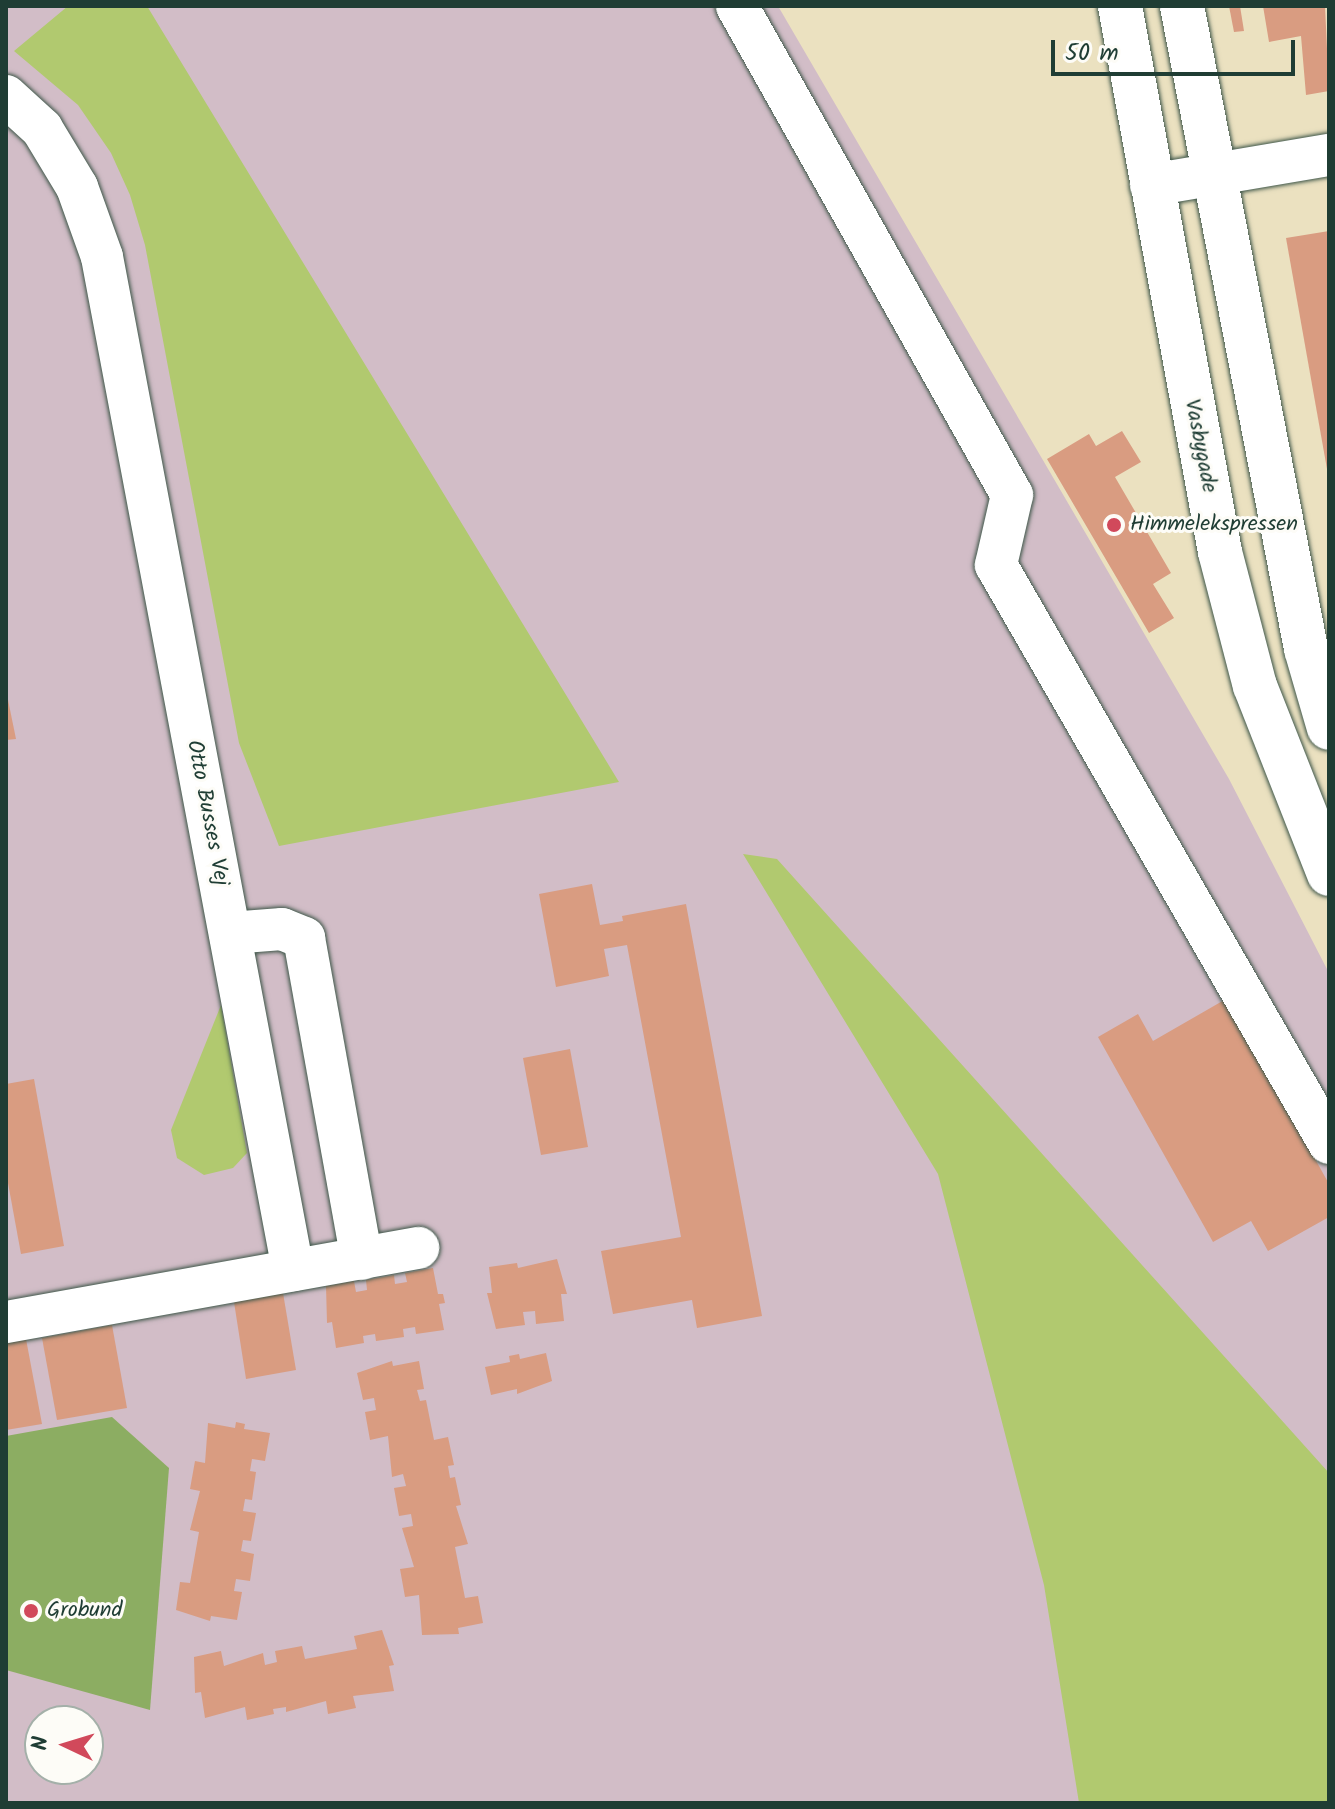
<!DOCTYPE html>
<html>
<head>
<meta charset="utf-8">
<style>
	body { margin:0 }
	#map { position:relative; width:1335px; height:1809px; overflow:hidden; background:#ebe1c0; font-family:Kalam,sans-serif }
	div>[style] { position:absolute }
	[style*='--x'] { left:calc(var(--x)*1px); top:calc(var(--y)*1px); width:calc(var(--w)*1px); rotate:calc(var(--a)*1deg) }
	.industrial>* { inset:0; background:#d2bdc7 }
	.green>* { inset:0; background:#b1c96f }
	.forest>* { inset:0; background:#8cad62 }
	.building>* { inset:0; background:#d99c81 }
	.roads { filter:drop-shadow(0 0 2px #3e5649) drop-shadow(0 0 2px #3e5649) }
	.minor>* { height:42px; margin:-21px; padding:0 21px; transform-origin:21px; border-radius:21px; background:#fff }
	.major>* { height:44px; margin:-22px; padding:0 22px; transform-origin:22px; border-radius:22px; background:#fff }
	.dots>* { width:22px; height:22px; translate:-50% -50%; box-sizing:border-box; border:4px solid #fdfcf7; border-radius:50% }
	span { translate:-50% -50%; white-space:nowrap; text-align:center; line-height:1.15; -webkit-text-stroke:6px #fdfcf7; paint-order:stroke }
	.street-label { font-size:22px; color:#1f3d34 }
	.poi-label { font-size:22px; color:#1f3d34 }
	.left { translate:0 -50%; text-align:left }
	.frame { position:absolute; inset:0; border:8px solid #1f3d34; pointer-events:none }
	.north { position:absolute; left:24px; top:1705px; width:80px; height:80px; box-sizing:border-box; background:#fdfcf7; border:2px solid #a4b0a9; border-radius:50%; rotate:274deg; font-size:22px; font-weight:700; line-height:32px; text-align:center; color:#1f3d34 }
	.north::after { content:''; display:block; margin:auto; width:28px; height:36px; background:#d1495b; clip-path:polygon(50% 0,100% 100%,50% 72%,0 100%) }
	.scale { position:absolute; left:1051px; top:40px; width:244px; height:36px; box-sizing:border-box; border:4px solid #1f3d34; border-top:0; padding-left:10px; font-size:24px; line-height:28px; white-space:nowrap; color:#1f3d34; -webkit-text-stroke:6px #fdfcf7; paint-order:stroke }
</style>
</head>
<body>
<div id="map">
	<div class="industrial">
		<div style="clip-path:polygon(evenodd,6px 6px,778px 6px,1229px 779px,1329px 973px,1329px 1803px,6px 1803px,6px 6px,40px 1721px,88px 1721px,88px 1769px,40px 1769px,40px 1721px)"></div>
	</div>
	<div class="green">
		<div style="clip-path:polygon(68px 6px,147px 6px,619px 782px,279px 846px,239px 743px,145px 245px,130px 195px,111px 153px,78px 105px,14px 51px)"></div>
		<div style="clip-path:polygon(743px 854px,777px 859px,1329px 1473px,1329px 1803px,1079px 1803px,1044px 1585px,938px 1174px)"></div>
		<div style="clip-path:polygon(221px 1005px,247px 1153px,233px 1168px,204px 1175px,177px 1158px,171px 1130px)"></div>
	</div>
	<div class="forest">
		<div style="clip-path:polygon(112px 1417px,169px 1468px,150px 1710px,6px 1670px,6px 1436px)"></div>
	</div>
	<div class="building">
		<div style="clip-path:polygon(1229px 6px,1240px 6px,1244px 31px,1234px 32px)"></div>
		<div style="clip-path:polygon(1263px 6px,1325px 6px,1329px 91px,1306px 95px,1301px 36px,1269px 42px)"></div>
		<div style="clip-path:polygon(1329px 231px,1329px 469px,1327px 469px,1286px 238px)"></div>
		<div style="clip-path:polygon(1122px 431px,1141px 462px,1115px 477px,1171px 573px,1153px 584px,1174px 618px,1149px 633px,1047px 459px,1089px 434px,1096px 446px)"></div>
		<div style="clip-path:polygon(6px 690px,16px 739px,6px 740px)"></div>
		<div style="clip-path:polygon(592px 884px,600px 925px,623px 921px,622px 916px,686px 904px,762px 1316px,697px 1328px,692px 1300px,613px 1314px,601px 1251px,681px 1237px,627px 945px,604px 949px,609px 976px,556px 987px,539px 894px)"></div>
		<div style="clip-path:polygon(1226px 999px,1329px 1184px,1329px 1217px,1268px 1251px,1251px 1221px,1213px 1242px,1098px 1037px,1138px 1014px,1153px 1041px)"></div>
		<div style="clip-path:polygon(570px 1049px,588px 1147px,541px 1155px,523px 1058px)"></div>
		<div style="clip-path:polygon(34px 1079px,64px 1246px,21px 1254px,6px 1172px,6px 1084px)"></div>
		<div style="clip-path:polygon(557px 1259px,567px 1294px,561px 1294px,564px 1321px,536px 1324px,535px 1311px,523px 1312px,525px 1325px,496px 1329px,487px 1293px,492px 1293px,489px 1267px,517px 1263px,518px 1268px)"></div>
		<div style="clip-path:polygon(433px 1268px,438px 1294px,443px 1294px,445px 1303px,439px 1304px,444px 1330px,416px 1334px,415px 1327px,403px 1329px,404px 1337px,376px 1341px,375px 1334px,363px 1336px,364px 1343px,336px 1348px,332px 1322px,327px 1323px,326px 1286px,354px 1281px,356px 1292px,367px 1290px,366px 1280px,394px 1275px,395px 1284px,407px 1282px,405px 1273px)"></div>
		<div style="clip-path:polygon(283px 1293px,296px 1370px,246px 1379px,234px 1302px)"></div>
		<div style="clip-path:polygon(112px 1325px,127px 1408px,57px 1420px,42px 1338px)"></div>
		<div style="clip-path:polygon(26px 1339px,42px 1424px,6px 1430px,6px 1343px)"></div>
		<div style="clip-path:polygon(546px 1353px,552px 1381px,517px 1394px,517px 1389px,491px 1395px,485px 1367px,510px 1362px,509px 1356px,519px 1354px,520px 1359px)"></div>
		<div style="clip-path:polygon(392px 1361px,393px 1366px,419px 1361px,424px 1389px,417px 1390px,420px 1401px,426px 1400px,434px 1440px,448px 1437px,454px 1465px,448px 1466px,450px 1478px,455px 1477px,461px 1505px,456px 1506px,468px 1544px,455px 1547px,465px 1598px,478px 1596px,483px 1623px,458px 1628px,459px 1634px,422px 1635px,419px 1595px,405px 1597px,400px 1569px,414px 1567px,402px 1528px,413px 1526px,411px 1514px,399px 1516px,394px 1488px,406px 1486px,403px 1474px,392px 1477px,388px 1436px,370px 1440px,365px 1412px,376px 1410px,374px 1398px,363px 1400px,357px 1373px)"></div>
		<div style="clip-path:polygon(236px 1422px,245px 1424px,244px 1429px,270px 1433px,265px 1461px,252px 1459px,250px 1471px,256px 1472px,252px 1500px,245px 1499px,243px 1511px,256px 1513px,251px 1541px,243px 1540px,241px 1551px,254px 1554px,250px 1581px,236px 1579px,234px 1591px,242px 1592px,237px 1620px,211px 1616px,210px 1621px,176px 1610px,180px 1582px,190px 1583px,199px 1532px,190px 1530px,200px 1491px,190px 1489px,195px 1461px,205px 1463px,208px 1423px,235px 1428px)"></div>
		<div style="clip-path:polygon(382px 1630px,394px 1665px,389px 1666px,394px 1691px,353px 1696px,356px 1708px,328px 1714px,326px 1701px,286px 1712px,286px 1707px,273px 1709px,274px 1714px,247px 1720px,245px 1707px,205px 1718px,201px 1692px,195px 1693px,194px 1657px,221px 1651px,224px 1666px,263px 1653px,265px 1665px,277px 1662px,275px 1651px,302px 1646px,305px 1659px,357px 1649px,354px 1636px)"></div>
	</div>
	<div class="roads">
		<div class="minor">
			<div style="--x:737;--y:6;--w:561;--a:60.65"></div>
			<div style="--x:1012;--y:495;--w:72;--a:102.9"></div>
			<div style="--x:996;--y:565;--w:667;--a:60.05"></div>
			<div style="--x:6;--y:96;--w:49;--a:42.5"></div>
			<div style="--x:42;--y:129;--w:68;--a:58.9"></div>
			<div style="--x:77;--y:187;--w:74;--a:70.3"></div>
			<div style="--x:102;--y:257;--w:1031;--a:79.32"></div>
			<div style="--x:1151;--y:185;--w:181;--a:-9.6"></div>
			<div style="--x:230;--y:933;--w:52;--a:-4.4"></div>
			<div style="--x:282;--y:929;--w:24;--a:22"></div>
			<div style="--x:304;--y:938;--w:326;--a:79.8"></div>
			<div style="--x:6;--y:1322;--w:419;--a:-10.2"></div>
		</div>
		<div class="major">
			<div style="--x:1120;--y:6;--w:555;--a:79.62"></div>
			<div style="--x:1220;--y:552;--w:138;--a:75.4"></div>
			<div style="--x:1255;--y:686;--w:202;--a:68.5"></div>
			<div style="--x:1182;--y:6;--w:655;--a:79.08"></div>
			<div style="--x:1306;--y:649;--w:82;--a:73.8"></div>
		</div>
	</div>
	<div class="dots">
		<div style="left:1114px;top:525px;background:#d1495b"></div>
		<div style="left:31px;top:1611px;background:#d1495b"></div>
	</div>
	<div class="street-label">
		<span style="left:1200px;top:446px;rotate:79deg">Vasbygade</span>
		<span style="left:207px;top:813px;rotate:79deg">Otto Busses Vej</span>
	</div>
	<div class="poi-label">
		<span class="left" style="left:1130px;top:525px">Himmelekspressen</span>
		<span class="left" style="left:47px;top:1611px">Grobund</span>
	</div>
	<div class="frame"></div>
	<div class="north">N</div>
	<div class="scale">50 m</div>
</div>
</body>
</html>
